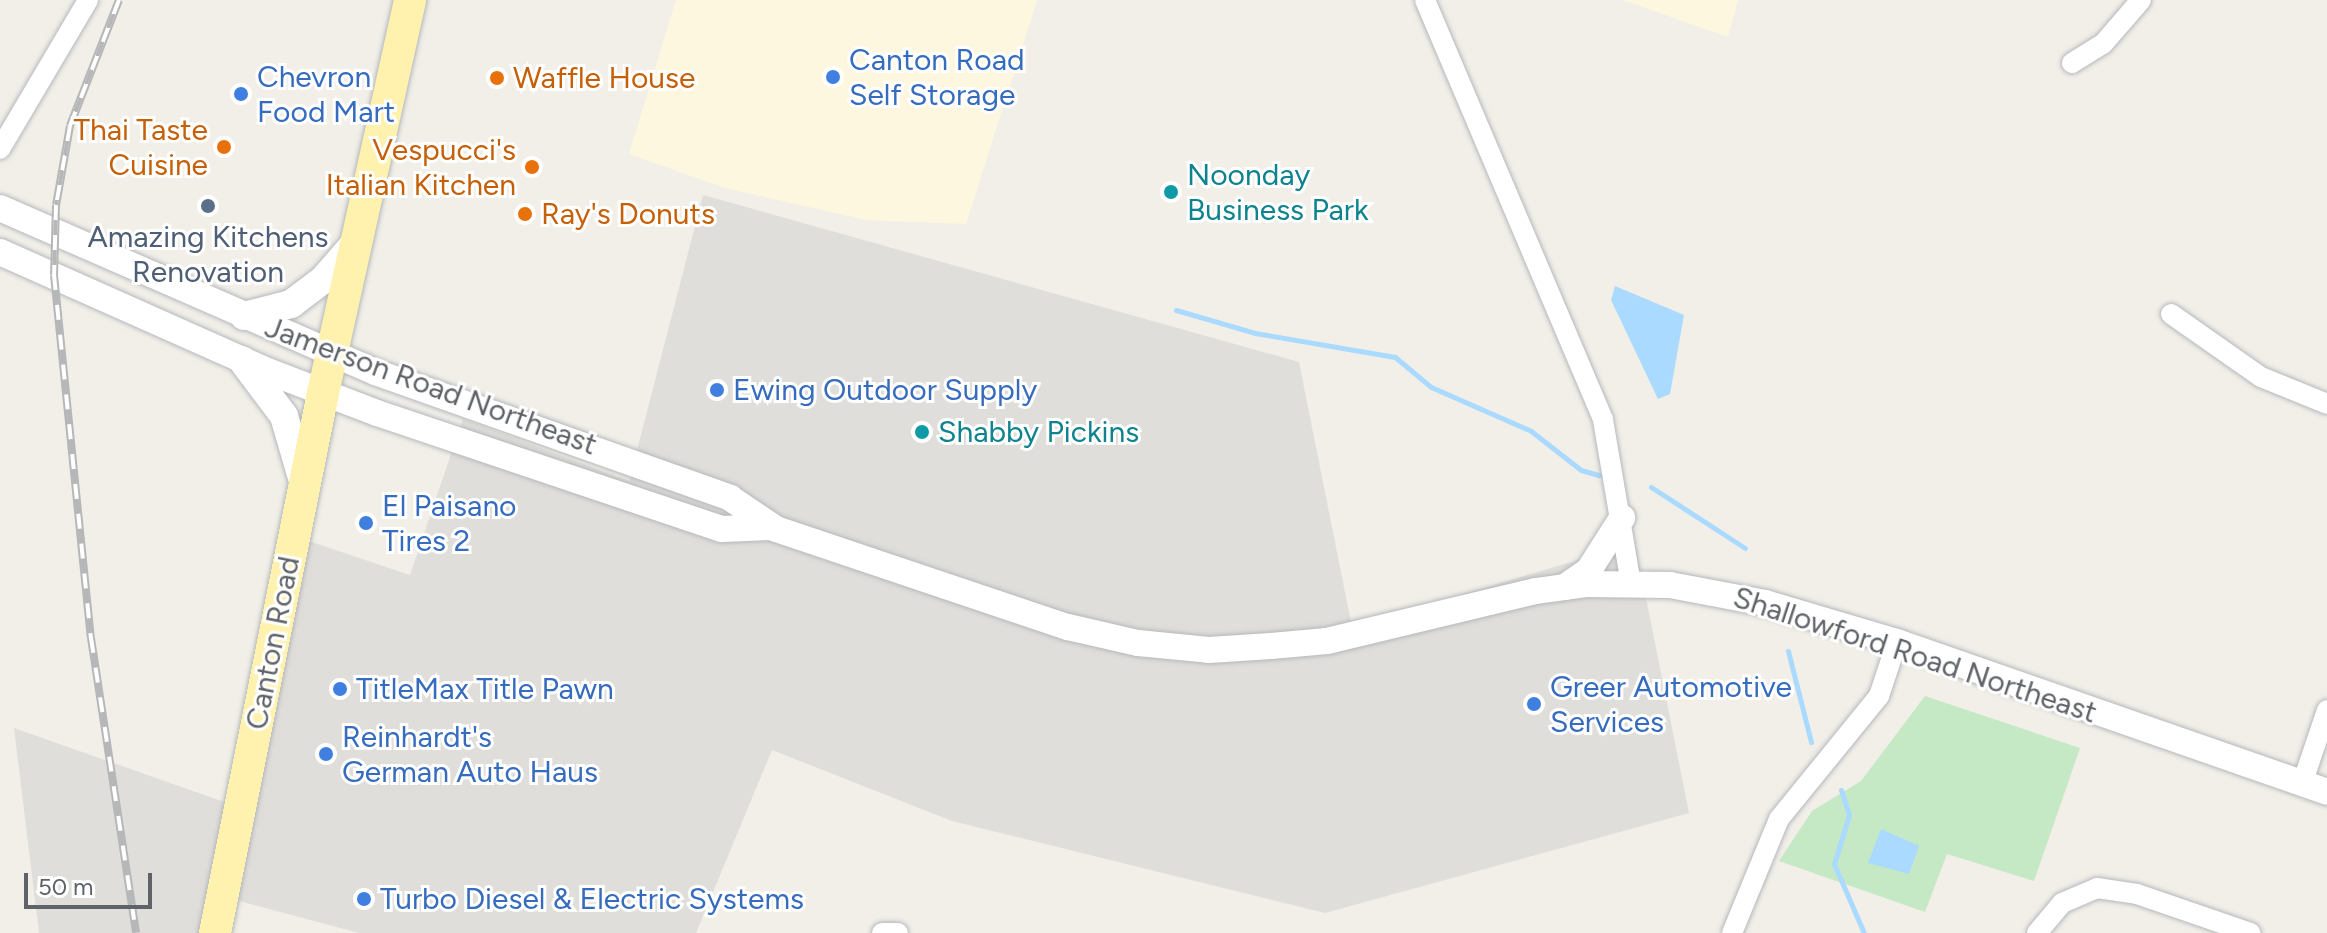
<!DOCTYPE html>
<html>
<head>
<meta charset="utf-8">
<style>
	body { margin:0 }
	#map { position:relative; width:2327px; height:933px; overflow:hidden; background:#f1efe8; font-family:Figtree,sans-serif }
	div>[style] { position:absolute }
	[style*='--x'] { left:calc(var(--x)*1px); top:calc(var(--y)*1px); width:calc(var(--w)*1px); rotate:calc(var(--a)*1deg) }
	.commercial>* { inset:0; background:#fef7e0 }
	.industrial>* { inset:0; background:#e0deda }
	.green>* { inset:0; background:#c5e8c5 }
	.water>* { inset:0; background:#aadaff }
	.stream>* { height:5px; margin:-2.5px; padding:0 2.5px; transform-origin:2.5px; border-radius:2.5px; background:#aadaff }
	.roads { filter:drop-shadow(0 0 2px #b5b8bc) drop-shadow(0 0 2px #b5b8bc) }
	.minor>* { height:20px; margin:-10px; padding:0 10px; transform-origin:10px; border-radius:10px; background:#fff }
	.tertiary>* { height:26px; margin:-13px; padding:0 13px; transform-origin:13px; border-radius:13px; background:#fff }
	.secondary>* { height:28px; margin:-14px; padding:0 14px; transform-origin:14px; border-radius:14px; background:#fff }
	.primary>* { height:32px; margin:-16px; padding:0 16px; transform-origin:16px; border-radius:16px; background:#fff2af }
	.rail>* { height:8px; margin-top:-4px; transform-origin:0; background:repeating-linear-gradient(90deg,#fff 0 15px,#b6b7b8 0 30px); box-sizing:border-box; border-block:2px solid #b6b7b8 }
	.dots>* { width:22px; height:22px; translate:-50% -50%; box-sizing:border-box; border:4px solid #fff; border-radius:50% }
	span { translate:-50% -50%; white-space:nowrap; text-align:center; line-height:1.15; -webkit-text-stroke:6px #fff; paint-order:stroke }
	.shop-label { font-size:30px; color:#366cbe }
	.left { translate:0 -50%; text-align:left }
	.food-label { font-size:30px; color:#c56008 }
	.right { translate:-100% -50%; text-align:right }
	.culture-label { font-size:30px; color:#0d838f }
	.service-label { font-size:30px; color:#4e5e75 }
	.street-label { font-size:30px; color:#5f6368 }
	.scale { position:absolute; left:24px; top:873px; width:128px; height:36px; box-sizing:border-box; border:4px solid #5f6368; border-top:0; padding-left:10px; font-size:24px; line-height:28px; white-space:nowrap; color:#5f6368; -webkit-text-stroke:6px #fff; paint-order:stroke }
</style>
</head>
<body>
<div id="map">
	<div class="commercial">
		<div style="clip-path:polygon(676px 0,1037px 0,966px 224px,866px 220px,725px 188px,629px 154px)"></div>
		<div style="clip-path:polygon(1623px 0,1738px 0,1728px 37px)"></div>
	</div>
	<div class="industrial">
		<div style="clip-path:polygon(703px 195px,1299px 362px,1352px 627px,1635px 543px,1689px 813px,1325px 913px,952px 821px,772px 750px,696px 933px,359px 933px,220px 896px,211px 933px,39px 933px,14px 728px,230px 804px,294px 536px,410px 575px,463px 419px,629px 481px)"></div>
	</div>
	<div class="green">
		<div style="clip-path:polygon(1925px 696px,2080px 748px,2034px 881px,1947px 854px,1925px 912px,1779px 861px,1812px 811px,1861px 781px)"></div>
	</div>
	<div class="water">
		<div style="clip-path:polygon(1615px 286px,1684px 315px,1670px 394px,1658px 399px,1611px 300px)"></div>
		<div style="clip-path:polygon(1881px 829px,1919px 846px,1909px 874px,1868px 863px)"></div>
	</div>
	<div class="stream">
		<div style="--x:1176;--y:310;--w:82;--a:16.2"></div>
		<div style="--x:1255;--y:333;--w:142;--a:9.7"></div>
		<div style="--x:1395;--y:357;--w:47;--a:39.8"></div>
		<div style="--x:1431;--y:387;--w:109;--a:23.7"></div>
		<div style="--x:1531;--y:431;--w:63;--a:38"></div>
		<div style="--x:1581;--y:470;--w:19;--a:16"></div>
		<div style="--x:1651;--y:487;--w:112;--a:33"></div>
		<div style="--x:1788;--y:651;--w:94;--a:75.8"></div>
		<div style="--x:1841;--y:790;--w:26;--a:72"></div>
		<div style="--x:1849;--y:815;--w:51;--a:107"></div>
		<div style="--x:1834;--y:864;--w:75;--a:66.5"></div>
	</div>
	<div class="roads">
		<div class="minor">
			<div style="--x:1425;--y:0;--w:456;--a:67"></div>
			<div style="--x:1603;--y:420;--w:165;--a:80.3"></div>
			<div style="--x:2072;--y:63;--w:36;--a:-32"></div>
			<div style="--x:2103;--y:44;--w:58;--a:-49.2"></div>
			<div style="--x:0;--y:149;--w:173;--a:-59.4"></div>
			<div style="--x:2171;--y:314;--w:110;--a:35"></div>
			<div style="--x:2261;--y:377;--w:71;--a:22.2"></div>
			<div style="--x:2302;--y:784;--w:78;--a:-71.3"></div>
			<div style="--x:882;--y:933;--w:16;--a:0"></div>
			<div style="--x:1732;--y:933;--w:123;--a:-67.6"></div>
			<div style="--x:1779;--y:819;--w:159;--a:-50.9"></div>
			<div style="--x:1879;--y:696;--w:57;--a:-71.6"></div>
			<div style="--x:2037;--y:933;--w:39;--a:-50"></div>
			<div style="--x:2062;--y:903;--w:38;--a:-23"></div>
			<div style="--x:2097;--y:888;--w:40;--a:8.5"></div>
			<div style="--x:2137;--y:894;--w:120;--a:19"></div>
		</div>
		<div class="tertiary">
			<div style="--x:0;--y:208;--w:409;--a:23.6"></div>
			<div style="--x:375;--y:372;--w:377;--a:19.5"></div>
			<div style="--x:730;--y:498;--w:55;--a:34"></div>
			<div style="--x:776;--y:529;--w:308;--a:18.6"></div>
			<div style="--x:1068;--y:627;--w:72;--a:12.9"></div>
			<div style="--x:1138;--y:643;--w:71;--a:5.6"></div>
			<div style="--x:1209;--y:650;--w:62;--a:-3.7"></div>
			<div style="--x:1271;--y:646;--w:56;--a:-5.1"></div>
			<div style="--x:1327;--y:641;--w:215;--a:-13.5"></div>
			<div style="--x:1536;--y:591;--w:50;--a:-8"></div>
			<div style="--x:1586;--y:584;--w:84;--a:0.7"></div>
			<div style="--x:1670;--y:585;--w:97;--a:10.7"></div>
			<div style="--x:1765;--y:603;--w:138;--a:16.5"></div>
			<div style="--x:1897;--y:642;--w:455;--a:19.2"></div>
			<div style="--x:0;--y:252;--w:295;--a:24"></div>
			<div style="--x:270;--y:372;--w:115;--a:21"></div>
			<div style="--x:377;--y:413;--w:364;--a:18.6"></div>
			<div style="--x:722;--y:529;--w:49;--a:-2.3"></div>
			<div style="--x:1565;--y:587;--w:29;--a:-35"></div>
			<div style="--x:1589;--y:570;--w:62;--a:-57.6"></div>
		</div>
		<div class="secondary">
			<div style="--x:244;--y:316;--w:49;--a:-14.3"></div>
			<div style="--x:291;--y:304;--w:40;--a:-37"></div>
			<div style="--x:323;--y:280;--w:50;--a:-49"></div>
			<div style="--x:242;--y:360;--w:70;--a:53.1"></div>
			<div style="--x:284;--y:416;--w:72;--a:73.8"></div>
		</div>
		<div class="primary">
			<div style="--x:215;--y:933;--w:551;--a:-78.69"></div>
			<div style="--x:323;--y:393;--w:403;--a:-77.5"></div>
		</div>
	</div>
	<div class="rail">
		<div style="--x:119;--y:0;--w:135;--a:111.3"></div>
		<div style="--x:70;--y:126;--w:80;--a:100"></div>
		<div style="--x:56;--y:205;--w:70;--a:91.6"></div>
		<div style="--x:54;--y:275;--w:365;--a:84.2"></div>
		<div style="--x:91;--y:638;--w:298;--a:81.3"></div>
	</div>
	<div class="dots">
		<div style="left:833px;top:77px;background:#3f7fe0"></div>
		<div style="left:497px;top:78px;background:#e8710a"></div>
		<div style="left:241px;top:94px;background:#3f7fe0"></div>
		<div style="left:224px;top:147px;background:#e8710a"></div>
		<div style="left:532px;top:167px;background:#e8710a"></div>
		<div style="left:1171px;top:192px;background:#0f9aa8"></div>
		<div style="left:208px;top:206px;background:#5c6f8a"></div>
		<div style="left:525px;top:214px;background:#e8710a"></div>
		<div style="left:717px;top:390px;background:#3f7fe0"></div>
		<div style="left:922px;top:432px;background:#0f9aa8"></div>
		<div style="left:366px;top:523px;background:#3f7fe0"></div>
		<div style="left:340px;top:689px;background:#3f7fe0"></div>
		<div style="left:1534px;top:704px;background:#3f7fe0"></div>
		<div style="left:326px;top:754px;background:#3f7fe0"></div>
		<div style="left:364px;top:899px;background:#3f7fe0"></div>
	</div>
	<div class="shop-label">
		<span class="left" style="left:849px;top:77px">Canton Road<br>Self Storage</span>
		<span class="left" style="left:257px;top:94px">Chevron<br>Food Mart</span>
		<span class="left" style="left:733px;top:390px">Ewing Outdoor Supply</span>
		<span class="left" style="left:382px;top:523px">El Paisano<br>Tires 2</span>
		<span class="left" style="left:1550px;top:704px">Greer Automotive<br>Services</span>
		<span class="left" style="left:356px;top:689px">TitleMax Title Pawn</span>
		<span class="left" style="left:342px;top:754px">Reinhardt's<br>German Auto Haus</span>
		<span class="left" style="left:380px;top:899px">Turbo Diesel &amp; Electric Systems</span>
	</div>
	<div class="food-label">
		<span class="left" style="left:513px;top:78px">Waffle House</span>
		<span class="right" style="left:208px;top:147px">Thai Taste<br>Cuisine</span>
		<span class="right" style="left:516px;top:167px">Vespucci's<br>Italian Kitchen</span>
		<span class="left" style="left:541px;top:214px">Ray's Donuts</span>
	</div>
	<div class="culture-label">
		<span class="left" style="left:1187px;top:192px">Noonday<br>Business Park</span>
		<span class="left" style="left:938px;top:432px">Shabby Pickins</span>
	</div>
	<div class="service-label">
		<span style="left:208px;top:254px">Amazing Kitchens<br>Renovation</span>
	</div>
	<div class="street-label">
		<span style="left:431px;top:386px;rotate:20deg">Jamerson Road Northeast</span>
		<span style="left:273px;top:643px;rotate:-79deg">Canton Road</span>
		<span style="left:1915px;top:655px;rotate:18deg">Shallowford Road Northeast</span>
	</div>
	<div class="scale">50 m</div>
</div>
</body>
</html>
